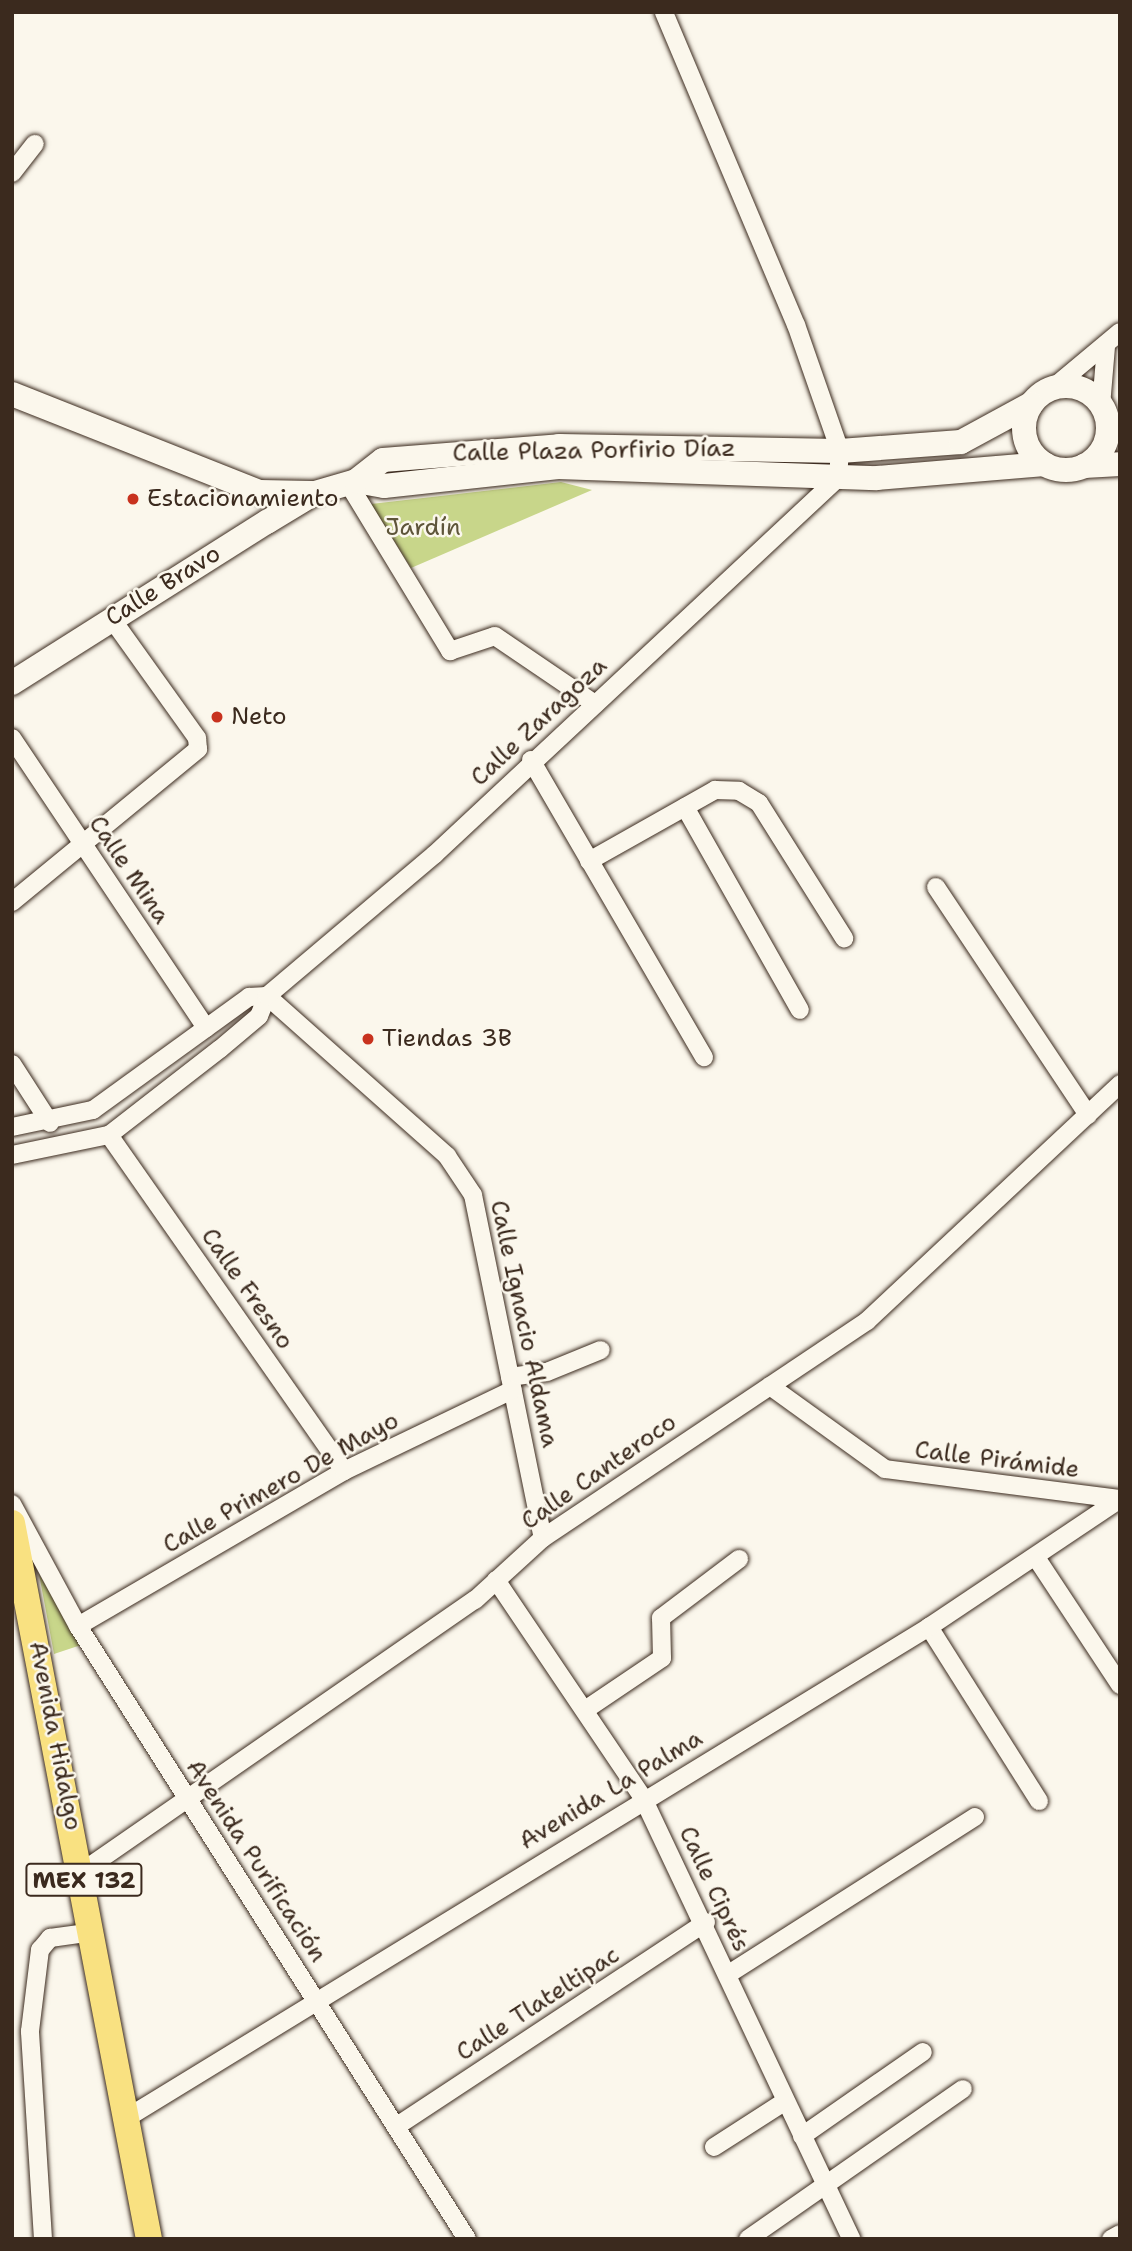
<!DOCTYPE html>
<html>
<head>
<meta charset="utf-8">
<style>
	body { margin:0 }
	#map { position:relative; width:1132px; height:2251px; overflow:hidden; background:#fbf7ec; font-family:"Shantell Sans",sans-serif }
	div>[style] { position:absolute }
	[style*='--x'] { left:calc(var(--x)*1px); top:calc(var(--y)*1px); width:calc(var(--w)*1px); rotate:calc(var(--a)*1deg) }
	.green>* { inset:0; background:#c8d68a }
	.roads { filter:drop-shadow(0 0 2px #3b2a1e) drop-shadow(0 0 2px #3b2a1e) }
	.minor>* { height:18px; margin:-9px; padding:0 9px; transform-origin:9px; border-radius:9px; background:#fbf7ec }
	.secondary>* { height:24px; margin:-12px; padding:0 12px; transform-origin:12px; border-radius:12px; background:#fbf7ec }
	.secondary>.ring { margin:-12px; padding:0; box-sizing:content-box; background:none; border:24px solid #fbf7ec; border-radius:50% }
	.primary>* { height:26px; margin:-13px; padding:0 13px; transform-origin:13px; border-radius:13px; background:#f9e181 }
	.dots>* { width:19px; height:19px; translate:-50% -50%; box-sizing:border-box; border:4px solid #fbf7ec; border-radius:50% }
	span { translate:-50% -50%; white-space:nowrap; text-align:center; line-height:1.15; -webkit-text-stroke:5px #fbf7ec; paint-order:stroke }
	.shield-label span { padding:2px 5px; background:#fbf7ec; border:2px solid; border-radius:5px; -webkit-text-stroke-width:0 }
	.shield-label { font-size:23px; color:#3b2a1e; font-weight:700 }
	.street-label { font-size:24px; color:#3b2a1e }
	.poi-label { font-size:24px; color:#3b2a1e }
	.left { translate:0 -50%; text-align:left }
	.park-label { font-size:24px; color:#5e5539 }
	.frame { position:absolute; inset:0; border:14px solid #3b2a1e; pointer-events:none }
</style>
</head>
<body>
<div id="map">
	<div class="green">
		<div style="clip-path:polygon(561px 482px,592px 490px,411px 568px,371px 504px)"></div>
		<div style="clip-path:polygon(39px 1574px,81px 1645px,54px 1654px)"></div>
	</div>
	<div class="roads">
		<div class="minor">
			<div style="--x:12;--y:173;--w:37;--a:-52"></div>
			<div style="--x:1053;--y:388;--w:87;--a:-39.9"></div>
			<div style="--x:1101;--y:406;--w:60;--a:-85.2"></div>
			<div style="--x:348;--y:483;--w:197;--a:58.7"></div>
			<div style="--x:450;--y:651;--w:47;--a:-18.4"></div>
			<div style="--x:495;--y:636;--w:121;--a:34.2"></div>
			<div style="--x:12;--y:738;--w:349;--a:56.2"></div>
			<div style="--x:531;--y:760;--w:344;--a:59.8"></div>
			<div style="--x:685;--y:807;--w:233;--a:60.5"></div>
			<div style="--x:589;--y:861;--w:145;--a:-29.4"></div>
			<div style="--x:715;--y:790;--w:24;--a:2"></div>
			<div style="--x:739;--y:791;--w:23;--a:31"></div>
			<div style="--x:759;--y:803;--w:160;--a:57.8"></div>
			<div style="--x:936;--y:887;--w:274;--a:56.3"></div>
			<div style="--x:12;--y:902;--w:241;--a:-39.4"></div>
			<div style="--x:198;--y:749;--w:11;--a:-95"></div>
			<div style="--x:197;--y:738;--w:148;--a:-125.6"></div>
			<div style="--x:267;--y:996;--w:241;--a:41.6"></div>
			<div style="--x:447;--y:1156;--w:47;--a:56.3"></div>
			<div style="--x:473;--y:1195;--w:350;--a:78.5"></div>
			<div style="--x:12;--y:1064;--w:70;--a:57.2"></div>
			<div style="--x:12;--y:1127;--w:83;--a:-11.9"></div>
			<div style="--x:93;--y:1110;--w:193;--a:-35.9"></div>
			<div style="--x:249;--y:997;--w:18;--a:-3"></div>
			<div style="--x:109;--y:1135;--w:410;--a:55"></div>
			<div style="--x:12;--y:1155;--w:99;--a:-11.7"></div>
			<div style="--x:109;--y:1135;--w:140;--a:-37.8"></div>
			<div style="--x:220;--y:1049;--w:51;--a:-40.2"></div>
			<div style="--x:259;--y:1016;--w:22;--a:-68"></div>
			<div style="--x:267;--y:996;--w:219;--a:-40.2"></div>
			<div style="--x:434;--y:855;--w:553;--a:-43.02"></div>
			<div style="--x:838;--y:478;--w:27;--a:-86"></div>
			<div style="--x:840;--y:451;--w:133;--a:-109.2"></div>
			<div style="--x:796;--y:325;--w:340;--a:-112.9"></div>
			<div style="--x:510;--y:1377;--w:37;--a:-8"></div>
			<div style="--x:547;--y:1372;--w:58;--a:-22.2"></div>
			<div style="--x:770;--y:1386;--w:142;--a:35.8"></div>
			<div style="--x:885;--y:1469;--w:237;--a:7.3"></div>
			<div style="--x:12;--y:1504;--w:139;--a:61.6"></div>
			<div style="--x:78;--y:1626;--w:726;--a:57.6"></div>
			<div style="--x:1037;--y:1559;--w:151;--a:56.6"></div>
			<div style="--x:496;--y:1580;--w:263;--a:56"></div>
			<div style="--x:643;--y:1798;--w:488;--a:64.7"></div>
			<div style="--x:78;--y:1626;--w:308;--a:-30.2"></div>
			<div style="--x:344;--y:1471;--w:187;--a:-25.7"></div>
			<div style="--x:929;--y:1627;--w:206;--a:57.7"></div>
			<div style="--x:585;--y:1710;--w:93;--a:-34"></div>
			<div style="--x:662;--y:1658;--w:40;--a:-91.4"></div>
			<div style="--x:661;--y:1618;--w:98;--a:-37.1"></div>
			<div style="--x:83;--y:1871;--w:477;--a:-34.7"></div>
			<div style="--x:475;--y:1600;--w:92;--a:-42.4"></div>
			<div style="--x:543;--y:1538;--w:390;--a:-33.8"></div>
			<div style="--x:867;--y:1321;--w:347;--a:-43.1"></div>
			<div style="--x:727;--y:1975;--w:294;--a:-32.5"></div>
			<div style="--x:125;--y:2119;--w:943;--a:-31.46"></div>
			<div style="--x:929;--y:1627;--w:230;--a:-33.8"></div>
			<div style="--x:397;--y:2126;--w:370;--a:-33.4"></div>
			<div style="--x:802;--y:2136;--w:147;--a:-34.8"></div>
			<div style="--x:714;--y:2147;--w:83;--a:-32.7"></div>
			<div style="--x:43;--y:2239;--w:208;--a:-93.6"></div>
			<div style="--x:30;--y:2031;--w:82;--a:-83"></div>
			<div style="--x:40;--y:1950;--w:16;--a:-50"></div>
			<div style="--x:50;--y:1938;--w:43;--a:-7.9"></div>
			<div style="--x:748;--y:2239;--w:262;--a:-34.9"></div>
			<div style="--x:1111;--y:2239;--w:10;--a:-29"></div>
		</div>
		<div class="secondary">
			<div class="ring" style="left:1024px;top:386px;width:60px;height:60px"></div>
			<div style="--x:12;--y:394;--w:267;--a:21.6"></div>
			<div style="--x:260;--y:492;--w:51;--a:1.1"></div>
			<div style="--x:1084;--y:466;--w:36;--a:-3"></div>
			<div style="--x:356;--y:481;--w:28;--a:10"></div>
			<div style="--x:384;--y:486;--w:175;--a:-6.2"></div>
			<div style="--x:558;--y:467;--w:319;--a:2"></div>
			<div style="--x:877;--y:478;--w:168;--a:-4.8"></div>
			<div style="--x:12;--y:683;--w:302;--a:-32.3"></div>
			<div style="--x:267;--y:522;--w:56;--a:-31.1"></div>
			<div style="--x:315;--y:493;--w:43;--a:-16.3"></div>
			<div style="--x:356;--y:481;--w:34;--a:-38"></div>
			<div style="--x:383;--y:460;--w:177;--a:-4.5"></div>
			<div style="--x:559;--y:446;--w:281;--a:1"></div>
			<div style="--x:840;--y:451;--w:121;--a:-4.3"></div>
			<div style="--x:961;--y:442;--w:80;--a:-28.5"></div>
		</div>
		<div class="primary">
			<div style="--x:12;--y:1523;--w:729;--a:79.17"></div>
		</div>
	</div>
	<div class="dots">
		<div style="left:133px;top:499px;background:#c8321e"></div>
		<div style="left:217px;top:717px;background:#c8321e"></div>
		<div style="left:368px;top:1039px;background:#c8321e"></div>
	</div>
	<div class="shield-label">
		<span style="left:84px;top:1880px">MEX 132</span>
	</div>
	<div class="street-label">
		<span style="left:594px;top:451px;rotate:-1deg">Calle Plaza Porfirio Díaz</span>
		<span style="left:163px;top:586px;rotate:-32deg">Calle Bravo</span>
		<span style="left:539px;top:722px;rotate:-43deg">Calle Zaragoza</span>
		<span style="left:129px;top:870px;rotate:56deg">Calle Mina</span>
		<span style="left:247px;top:1289px;rotate:55deg">Calle Fresno</span>
		<span style="left:524px;top:1324px;rotate:78deg">Calle Ignacio Aldama</span>
		<span style="left:997px;top:1460px;rotate:7deg">Calle Pirámide</span>
		<span style="left:599px;top:1472px;rotate:-35deg">Calle Canteroco</span>
		<span style="left:281px;top:1483px;rotate:-29deg">Calle Primero De Mayo</span>
		<span style="left:55px;top:1736px;rotate:79deg">Avenida Hidalgo</span>
		<span style="left:611px;top:1790px;rotate:-31deg">Avenida La Palma</span>
		<span style="left:256px;top:1861px;rotate:57deg">Avenida Purificación</span>
		<span style="left:714px;top:1889px;rotate:65deg">Calle Ciprés</span>
		<span style="left:538px;top:2004px;rotate:-33deg">Calle Tlateltipac</span>
	</div>
	<div class="poi-label">
		<span class="left" style="left:147px;top:499px">Estacionamiento</span>
		<span class="left" style="left:231px;top:717px">Neto</span>
		<span class="left" style="left:382px;top:1039px">Tiendas 3B</span>
	</div>
	<div class="park-label">
		<span style="left:423px;top:528px">Jardín</span>
	</div>
	<div class="frame"></div>
</div>
</body>
</html>
